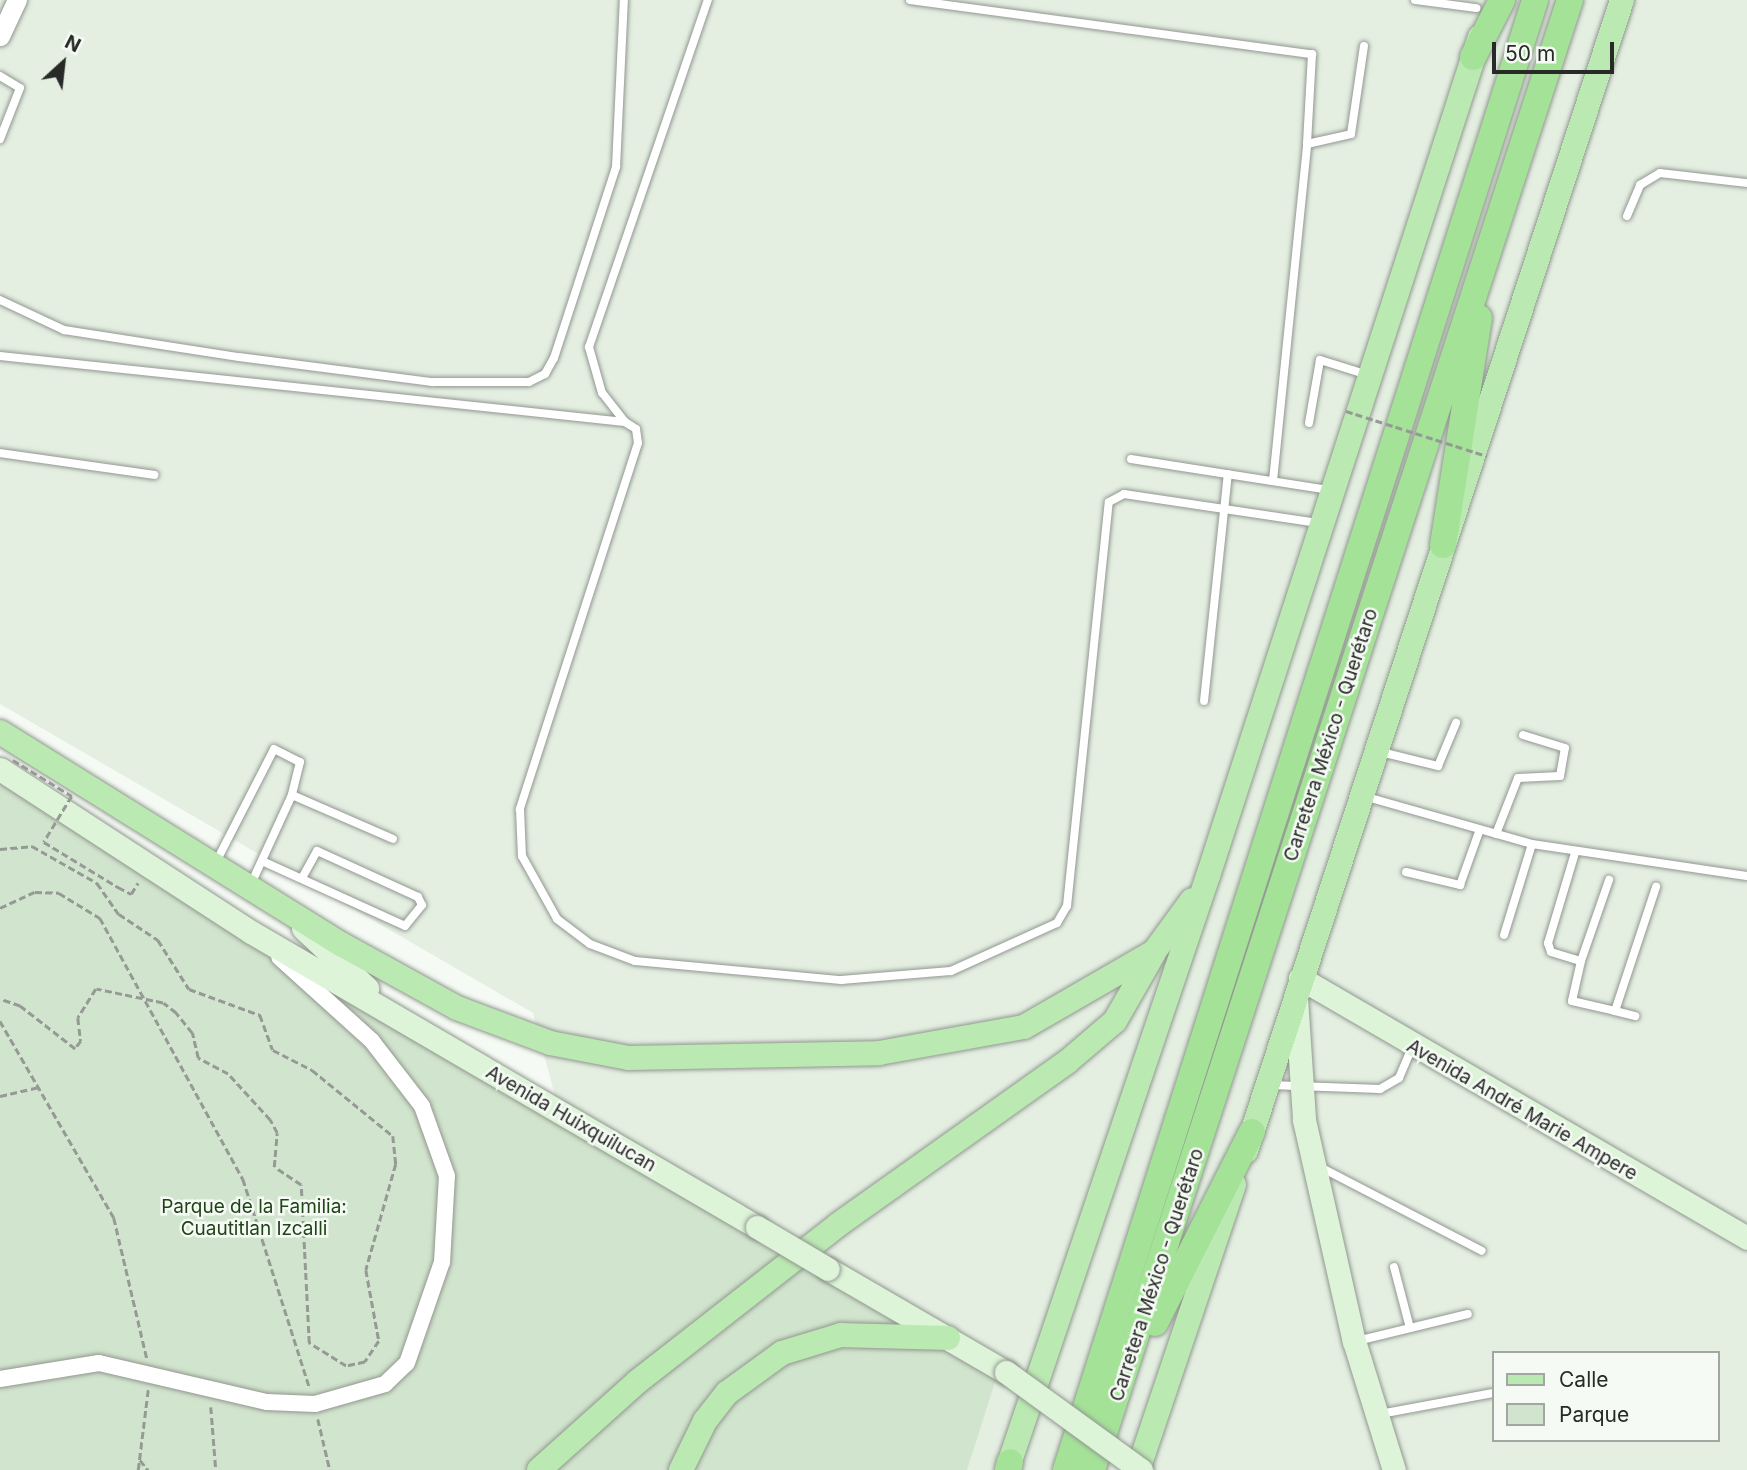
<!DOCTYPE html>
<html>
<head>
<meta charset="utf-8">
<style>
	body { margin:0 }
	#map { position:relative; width:1747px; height:1470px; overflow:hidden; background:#f5fbf4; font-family:Inter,sans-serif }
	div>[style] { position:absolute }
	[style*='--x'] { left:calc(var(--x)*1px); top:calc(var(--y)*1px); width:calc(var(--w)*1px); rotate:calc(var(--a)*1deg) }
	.built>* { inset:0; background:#e4efe2 }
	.green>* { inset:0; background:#d1e4cd }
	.path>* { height:2.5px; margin-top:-1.25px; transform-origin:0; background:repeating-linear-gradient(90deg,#959a95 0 7px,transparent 0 10.5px) }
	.roads { filter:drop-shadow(0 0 2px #929790) drop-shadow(0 0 2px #929790) }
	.service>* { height:8px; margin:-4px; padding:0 4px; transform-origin:4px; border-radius:4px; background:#fff }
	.minor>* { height:16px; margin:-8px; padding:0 8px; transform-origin:8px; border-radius:8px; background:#fff }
	.tertiary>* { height:19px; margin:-9.5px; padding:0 9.5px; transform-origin:9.5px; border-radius:9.5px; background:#fff }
	.secondary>* { height:23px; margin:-11.5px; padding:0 11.5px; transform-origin:11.5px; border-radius:11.5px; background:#ddf4d8 }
	.primary>* { height:24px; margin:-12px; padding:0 12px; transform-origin:12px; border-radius:12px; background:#bbe9b2 }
	.trunk>* { height:26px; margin:-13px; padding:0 13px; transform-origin:13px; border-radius:13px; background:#a4e298 }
	.path-bridge>* { height:2.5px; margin-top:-1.25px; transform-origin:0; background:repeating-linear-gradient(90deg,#959a95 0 7px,transparent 0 10.5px) }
	.bridges { filter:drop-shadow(0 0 2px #929790) drop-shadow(0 0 2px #929790) }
	.secondary-bridge>* { height:23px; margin:-11.5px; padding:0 11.5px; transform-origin:11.5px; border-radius:11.5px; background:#ddf4d8 }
	span { translate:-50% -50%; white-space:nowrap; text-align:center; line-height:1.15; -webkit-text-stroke:5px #f5fbf4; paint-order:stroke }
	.street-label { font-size:19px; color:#282a28 }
	.park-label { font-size:19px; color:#204418 }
	.legend { position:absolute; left:1492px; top:1351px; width:228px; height:91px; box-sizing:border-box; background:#f5fbf4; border:2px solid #a3a7a2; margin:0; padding:9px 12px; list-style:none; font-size:21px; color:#282a28 }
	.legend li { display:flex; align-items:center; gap:14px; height:35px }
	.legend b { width:35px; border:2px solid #a3a7a2 }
	.north { position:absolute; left:28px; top:28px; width:70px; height:70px; -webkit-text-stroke:5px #f5fbf4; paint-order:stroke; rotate:27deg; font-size:19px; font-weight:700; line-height:28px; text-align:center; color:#282a28 }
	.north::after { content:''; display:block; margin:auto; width:24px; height:32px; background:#282a28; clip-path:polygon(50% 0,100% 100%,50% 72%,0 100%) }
	.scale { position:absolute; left:1492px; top:42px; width:122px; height:32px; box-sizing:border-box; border:4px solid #282a28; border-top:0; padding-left:9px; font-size:21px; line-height:24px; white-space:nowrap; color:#282a28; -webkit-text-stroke:5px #f5fbf4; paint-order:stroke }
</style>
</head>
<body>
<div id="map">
	<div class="built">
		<div style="clip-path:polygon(evenodd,0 0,1747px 0,1747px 1470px,654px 1470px,533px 1013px,0 704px,0 0,1493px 1353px,1717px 1353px,1717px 1440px,1493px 1440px,1493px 1353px)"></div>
	</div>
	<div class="green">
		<div style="clip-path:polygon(0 765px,996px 1379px,967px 1470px,0 1470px)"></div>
	</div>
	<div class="path">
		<div style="--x:0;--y:849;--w:32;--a:-5"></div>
		<div style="--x:32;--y:846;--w:75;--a:29.6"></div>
		<div style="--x:97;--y:883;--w:38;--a:55"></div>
		<div style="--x:119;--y:914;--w:47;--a:33.7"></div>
		<div style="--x:158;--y:940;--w:58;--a:57.7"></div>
		<div style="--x:189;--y:989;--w:76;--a:20.1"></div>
		<div style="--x:260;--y:1015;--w:37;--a:70"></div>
		<div style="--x:273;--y:1050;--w:44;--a:27.1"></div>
		<div style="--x:312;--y:1070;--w:104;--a:39.2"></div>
		<div style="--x:393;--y:1136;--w:28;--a:84"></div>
		<div style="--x:396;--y:1164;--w:110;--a:105.8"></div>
		<div style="--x:366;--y:1270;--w:72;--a:79.6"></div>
		<div style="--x:379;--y:1341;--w:25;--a:124"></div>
		<div style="--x:365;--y:1362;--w:19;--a:168"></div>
		<div style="--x:346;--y:1366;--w:44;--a:-148.1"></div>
		<div style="--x:309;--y:1343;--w:158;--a:-92.9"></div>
		<div style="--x:301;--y:1185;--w:32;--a:-146"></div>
		<div style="--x:274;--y:1167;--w:34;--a:-85"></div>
		<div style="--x:277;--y:1133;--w:15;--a:-118"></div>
		<div style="--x:270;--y:1120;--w:62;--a:-132.4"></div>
		<div style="--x:228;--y:1074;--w:34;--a:-152"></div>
		<div style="--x:198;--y:1058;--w:26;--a:-103"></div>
		<div style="--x:192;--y:1033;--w:26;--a:-129"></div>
		<div style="--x:176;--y:1013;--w:16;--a:-142"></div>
		<div style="--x:163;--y:1003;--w:68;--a:-168.2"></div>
		<div style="--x:96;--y:989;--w:34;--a:122"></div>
		<div style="--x:78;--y:1018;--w:23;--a:83"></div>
		<div style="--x:81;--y:1041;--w:10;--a:127"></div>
		<div style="--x:75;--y:1049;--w:70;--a:-142"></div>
		<div style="--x:20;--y:1006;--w:21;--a:-161"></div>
		<div style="--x:118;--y:887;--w:15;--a:28"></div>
		<div style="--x:131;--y:894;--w:13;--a:-58"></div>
		<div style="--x:0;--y:908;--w:38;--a:-25"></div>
		<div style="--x:35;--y:892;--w:24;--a:2"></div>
		<div style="--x:59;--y:893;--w:48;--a:31.4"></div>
		<div style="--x:100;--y:918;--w:298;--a:61.3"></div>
		<div style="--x:243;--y:1179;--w:220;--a:72.3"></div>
		<div style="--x:0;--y:1021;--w:228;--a:59.9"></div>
		<div style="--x:114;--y:1218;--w:145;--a:76.8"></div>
		<div style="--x:0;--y:1096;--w:39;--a:-13"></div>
		<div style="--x:211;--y:1407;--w:63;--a:85.5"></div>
		<div style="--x:318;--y:1419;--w:52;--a:76.8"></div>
		<div style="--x:140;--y:1460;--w:13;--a:51"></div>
		<div style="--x:138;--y:1470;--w:81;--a:-82.9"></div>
	</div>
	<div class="roads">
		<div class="service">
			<div style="--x:910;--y:0;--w:406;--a:7.7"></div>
			<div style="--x:1312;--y:54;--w:90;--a:93.2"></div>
			<div style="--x:1415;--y:0;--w:62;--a:7.5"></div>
			<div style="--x:0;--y:76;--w:23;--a:31"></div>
			<div style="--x:20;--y:88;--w:55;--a:111.4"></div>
			<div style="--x:1627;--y:216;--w:34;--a:-67"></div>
			<div style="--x:1640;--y:185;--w:23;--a:-31"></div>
			<div style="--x:1660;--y:173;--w:88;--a:6.6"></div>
			<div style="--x:0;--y:300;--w:71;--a:25.1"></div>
			<div style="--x:64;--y:330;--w:177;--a:8.8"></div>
			<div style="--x:239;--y:357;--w:195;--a:7.4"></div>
			<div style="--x:432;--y:382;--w:97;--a:0"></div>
			<div style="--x:529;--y:382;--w:18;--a:-27"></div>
			<div style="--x:545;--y:374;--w:18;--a:-61"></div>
			<div style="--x:554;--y:358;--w:201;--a:-72"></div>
			<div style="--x:616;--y:167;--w:167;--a:-87.3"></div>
			<div style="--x:0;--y:356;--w:628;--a:6.03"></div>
			<div style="--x:625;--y:422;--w:13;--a:32"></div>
			<div style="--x:636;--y:429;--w:14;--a:82"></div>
			<div style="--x:638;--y:443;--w:385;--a:107.9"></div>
			<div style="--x:520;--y:809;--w:47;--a:87.6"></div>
			<div style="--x:522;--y:856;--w:72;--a:60.9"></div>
			<div style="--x:557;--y:919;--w:41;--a:37.1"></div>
			<div style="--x:590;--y:944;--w:48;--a:20.7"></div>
			<div style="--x:635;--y:961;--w:207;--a:5.3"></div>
			<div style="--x:841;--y:980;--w:110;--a:-4.7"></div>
			<div style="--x:951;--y:971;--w:116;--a:-24.4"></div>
			<div style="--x:1057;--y:923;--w:20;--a:-60"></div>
			<div style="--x:1067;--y:906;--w:406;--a:-84.1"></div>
			<div style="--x:1109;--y:502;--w:17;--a:-28"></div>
			<div style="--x:1124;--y:494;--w:196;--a:8.5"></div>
			<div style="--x:625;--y:422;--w:37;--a:-128"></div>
			<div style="--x:602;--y:393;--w:48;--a:-105.8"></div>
			<div style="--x:589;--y:347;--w:367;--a:-71.1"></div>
			<div style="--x:1309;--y:423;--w:64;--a:-80.1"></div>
			<div style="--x:1320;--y:360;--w:50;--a:17.4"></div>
			<div style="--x:0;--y:453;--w:156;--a:8.1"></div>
			<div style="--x:1131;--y:459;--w:201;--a:8.9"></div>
			<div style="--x:1273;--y:481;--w:339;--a:-84.2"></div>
			<div style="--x:1307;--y:144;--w:45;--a:-12.8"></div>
			<div style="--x:1351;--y:134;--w:89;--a:-81.6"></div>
			<div style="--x:1204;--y:701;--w:228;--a:-84"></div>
			<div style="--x:1381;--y:752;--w:59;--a:13.8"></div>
			<div style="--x:1438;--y:766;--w:47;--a:-67.3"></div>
			<div style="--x:1367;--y:797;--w:172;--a:15.9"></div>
			<div style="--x:1532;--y:844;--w:217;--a:8.5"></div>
			<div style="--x:1496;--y:834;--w:60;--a:-68.6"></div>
			<div style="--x:1518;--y:778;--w:42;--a:-2.7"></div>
			<div style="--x:1560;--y:776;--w:28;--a:-80"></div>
			<div style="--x:1565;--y:748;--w:44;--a:-162.8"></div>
			<div style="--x:1575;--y:853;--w:94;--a:106.7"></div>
			<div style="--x:1548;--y:943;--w:9;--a:72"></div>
			<div style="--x:1551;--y:952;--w:31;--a:17"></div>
			<div style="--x:1581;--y:961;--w:86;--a:-70.9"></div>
			<div style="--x:262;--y:861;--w:157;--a:24.4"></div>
			<div style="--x:405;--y:926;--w:27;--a:-51"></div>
			<div style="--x:422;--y:905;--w:9;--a:-117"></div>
			<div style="--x:418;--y:897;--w:111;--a:-155.5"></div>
			<div style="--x:317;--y:851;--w:31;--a:119"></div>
			<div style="--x:215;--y:864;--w:129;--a:-62.8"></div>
			<div style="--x:274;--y:749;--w:29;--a:27"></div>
			<div style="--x:300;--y:762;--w:34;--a:104"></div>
			<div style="--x:1406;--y:872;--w:56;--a:13.5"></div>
			<div style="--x:1460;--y:885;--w:59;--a:-70.3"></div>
			<div style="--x:251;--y:884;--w:98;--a:-65.3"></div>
			<div style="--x:292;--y:795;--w:110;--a:23.5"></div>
			<div style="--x:1504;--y:935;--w:95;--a:-72.9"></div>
			<div style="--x:1581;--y:961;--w:41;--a:102.7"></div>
			<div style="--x:1572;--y:1001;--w:44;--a:13.1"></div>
			<div style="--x:1615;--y:1011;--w:131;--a:-71.7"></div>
			<div style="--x:1615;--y:1011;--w:21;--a:14"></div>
			<div style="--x:1270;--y:1085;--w:110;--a:2.1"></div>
			<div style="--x:1380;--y:1089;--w:22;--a:-30"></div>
			<div style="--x:1399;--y:1078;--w:33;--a:-67"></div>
			<div style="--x:1320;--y:1167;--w:182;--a:27.4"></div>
			<div style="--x:1394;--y:1267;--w:63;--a:75.3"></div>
			<div style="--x:1357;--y:1341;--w:114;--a:-13.7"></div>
			<div style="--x:1380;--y:1414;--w:115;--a:-10.5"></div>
		</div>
		<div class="minor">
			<div style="--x:0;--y:1379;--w:100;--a:-9.2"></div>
			<div style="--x:99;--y:1363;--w:172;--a:13.1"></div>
			<div style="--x:267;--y:1402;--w:48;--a:2.4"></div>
			<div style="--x:315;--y:1404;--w:73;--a:-15.9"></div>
			<div style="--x:385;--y:1384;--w:30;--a:-44"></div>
			<div style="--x:407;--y:1363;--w:107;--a:-70.9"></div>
			<div style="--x:442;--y:1262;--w:86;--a:-86.7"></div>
			<div style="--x:447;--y:1176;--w:74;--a:-109.7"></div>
			<div style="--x:422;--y:1106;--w:82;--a:-127.6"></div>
			<div style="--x:372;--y:1041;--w:125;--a:-137.9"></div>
		</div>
		<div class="tertiary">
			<div style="--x:0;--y:36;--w:40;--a:-65"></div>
		</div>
		<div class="secondary">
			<div style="--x:0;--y:769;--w:299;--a:33"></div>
			<div style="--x:251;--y:932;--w:586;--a:30.24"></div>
			<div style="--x:303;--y:928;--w:88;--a:43.2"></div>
			<div style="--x:1300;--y:978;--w:517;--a:30.18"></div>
			<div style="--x:1296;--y:998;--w:122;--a:86.2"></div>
			<div style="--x:1304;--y:1120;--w:227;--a:77.3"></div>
			<div style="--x:1354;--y:1341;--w:135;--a:72.8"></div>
			<div style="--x:828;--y:1269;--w:206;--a:30.1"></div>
		</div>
		<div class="primary">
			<div style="--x:0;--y:732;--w:402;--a:31.9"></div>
			<div style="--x:341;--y:944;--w:132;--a:28.9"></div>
			<div style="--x:457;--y:1008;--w:99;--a:20.6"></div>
			<div style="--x:550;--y:1043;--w:80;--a:10.8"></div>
			<div style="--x:629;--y:1058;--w:250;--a:-1.1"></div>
			<div style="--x:879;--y:1053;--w:147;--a:-10.2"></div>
			<div style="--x:1024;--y:1027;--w:150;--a:-30"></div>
			<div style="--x:1154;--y:952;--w:64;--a:-53.8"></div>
			<div style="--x:1246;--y:1151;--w:1211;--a:-71.91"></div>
			<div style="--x:539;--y:1470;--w:132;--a:-41.9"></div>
			<div style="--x:637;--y:1382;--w:256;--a:-38"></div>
			<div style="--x:839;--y:1224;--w:280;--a:-35.4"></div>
			<div style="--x:1067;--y:1062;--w:63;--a:-40.5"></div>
			<div style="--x:1115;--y:1021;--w:78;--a:-60.2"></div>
			<div style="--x:681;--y:1470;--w:55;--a:-63.9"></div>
			<div style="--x:705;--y:1421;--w:36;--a:-52"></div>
			<div style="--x:727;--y:1393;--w:68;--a:-36"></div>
			<div style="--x:782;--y:1353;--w:62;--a:-17"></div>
			<div style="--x:841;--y:1335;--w:107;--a:1.6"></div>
			<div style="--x:1007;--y:1470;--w:627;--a:-71.31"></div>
			<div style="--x:1208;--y:876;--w:882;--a:-72.04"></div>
			<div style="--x:1138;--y:1470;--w:301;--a:-71.4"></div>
		</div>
		<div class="trunk">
			<div style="--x:1473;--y:57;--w:64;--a:-63"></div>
			<div style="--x:1443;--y:545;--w:230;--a:-81"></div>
			<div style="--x:1155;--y:1323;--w:214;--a:-63.1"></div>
			<div style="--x:1008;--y:1470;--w:8;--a:-76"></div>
			<div style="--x:1066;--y:1470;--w:1543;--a:-72.3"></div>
			<div style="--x:1092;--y:1470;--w:1546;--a:-71.99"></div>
		</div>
	</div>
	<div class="path-bridge">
		<div style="--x:1346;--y:411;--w:148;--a:17.7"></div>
		<div style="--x:13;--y:760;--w:69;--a:31.4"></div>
		<div style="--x:72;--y:796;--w:54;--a:121.3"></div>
		<div style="--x:44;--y:842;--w:87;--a:31.3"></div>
	</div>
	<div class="bridges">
		<div class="secondary-bridge">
			<div style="--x:757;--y:1227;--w:82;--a:30.6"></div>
			<div style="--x:1006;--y:1372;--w:167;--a:36"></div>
		</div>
	</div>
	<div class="street-label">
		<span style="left:1331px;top:735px;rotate:-72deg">Carretera México - Querétaro</span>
		<span style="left:1522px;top:1110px;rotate:30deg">Avenida André Marie Ampere</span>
		<span style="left:571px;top:1119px;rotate:30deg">Avenida Huixquilucan</span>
		<span style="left:1157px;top:1275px;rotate:-72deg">Carretera México - Querétaro</span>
	</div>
	<div class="park-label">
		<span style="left:254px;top:1218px">Parque de la Familia:<br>Cuautitlan Izcalli</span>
	</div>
	<ul class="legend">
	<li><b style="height:9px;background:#bbe9b2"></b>Calle</li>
	<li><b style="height:19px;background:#d1e4cd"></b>Parque</li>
	</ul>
	<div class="north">N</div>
	<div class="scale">50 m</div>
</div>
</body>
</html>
